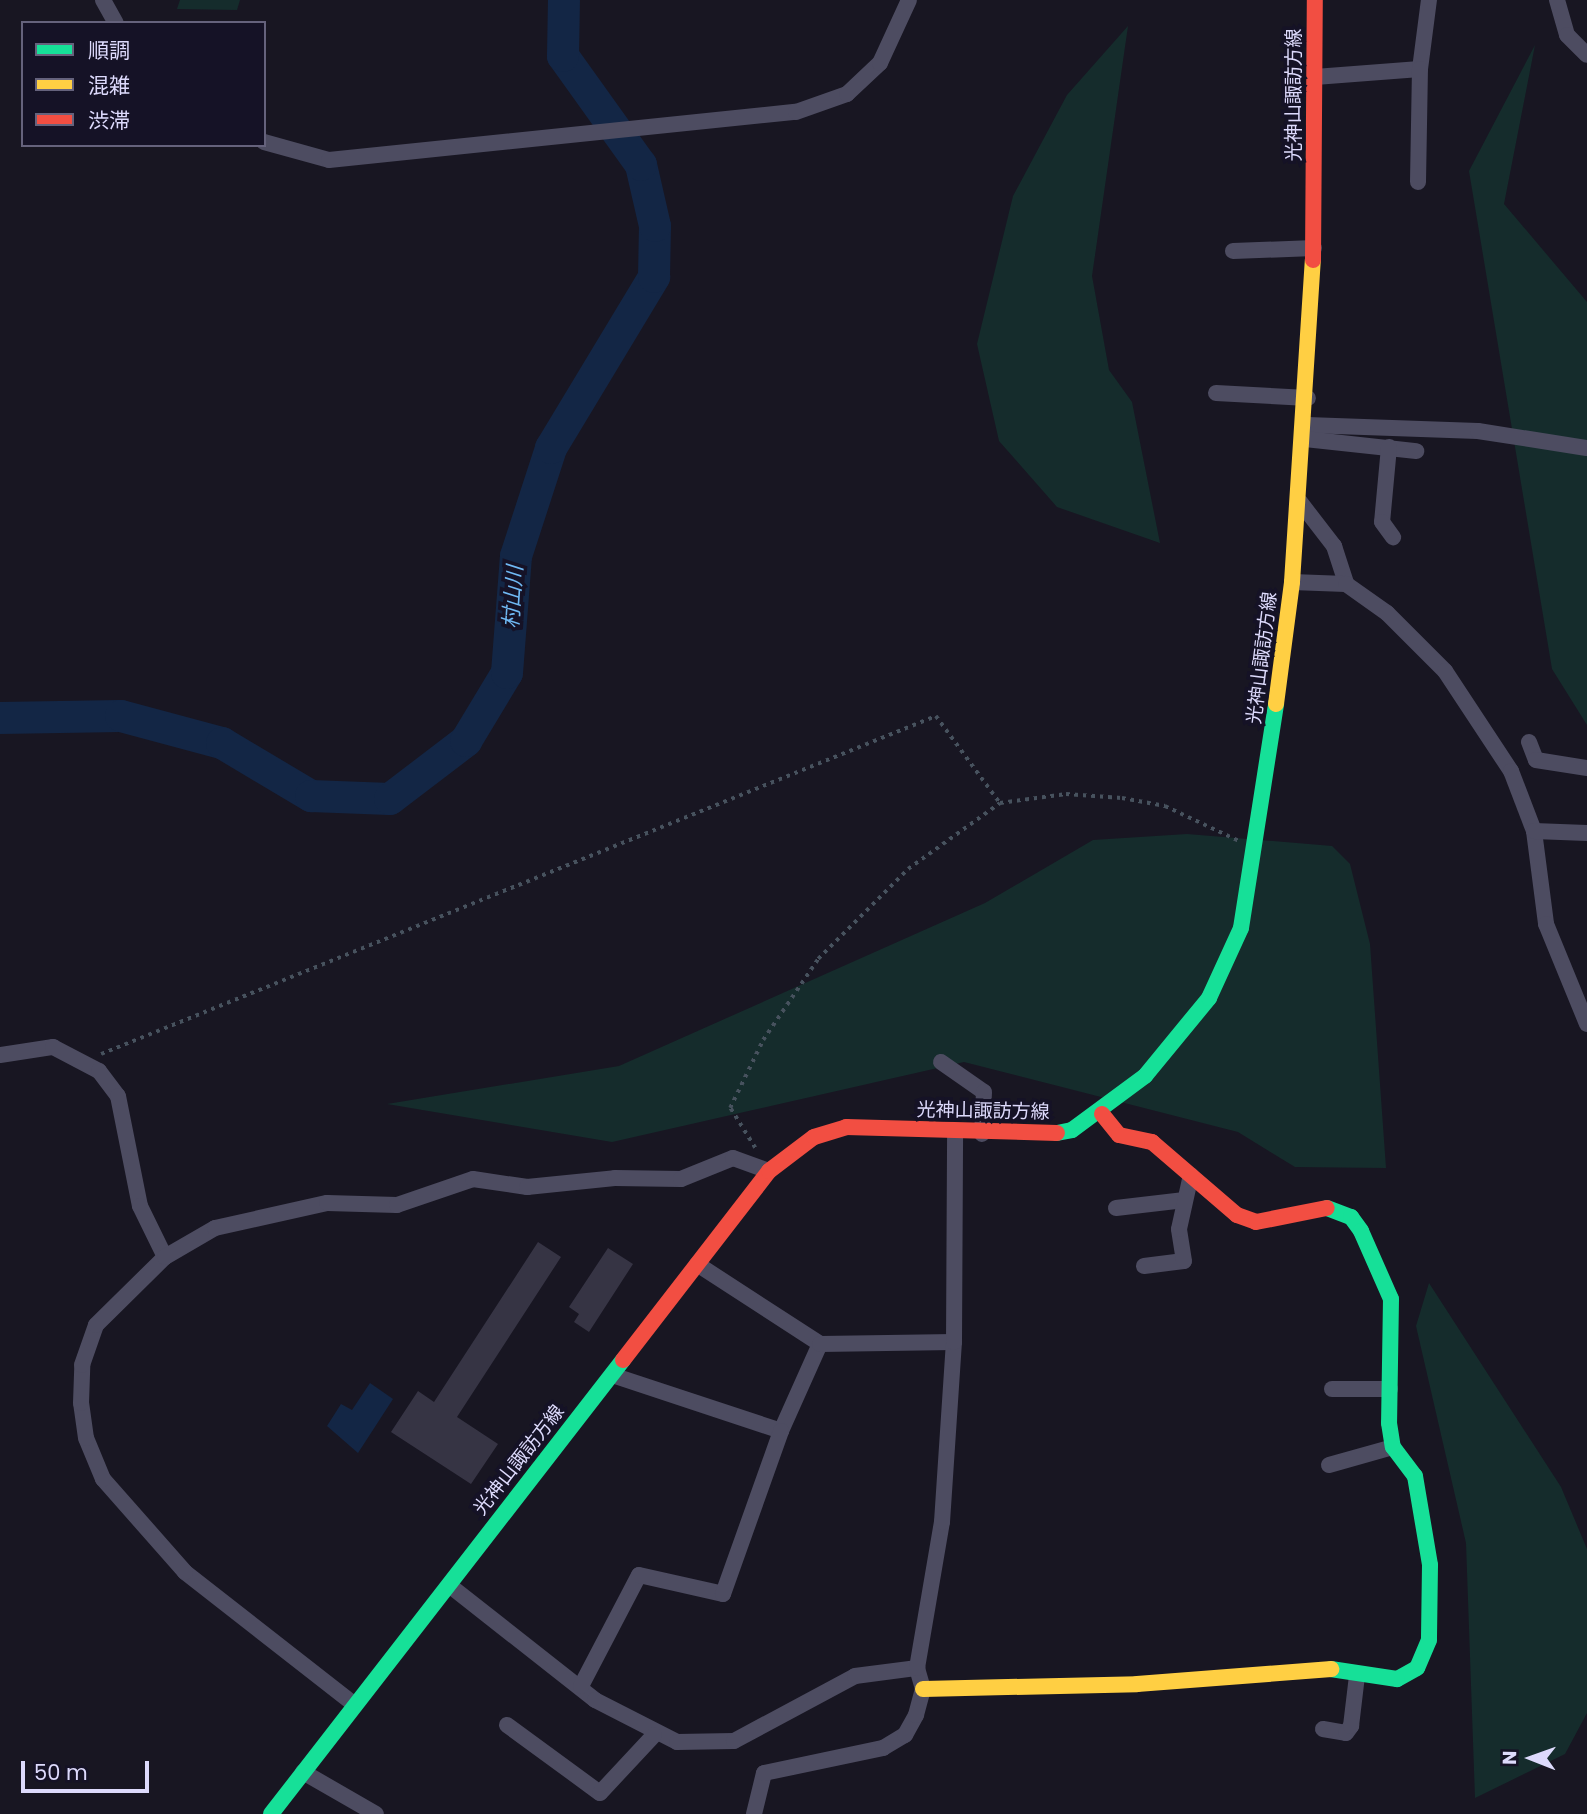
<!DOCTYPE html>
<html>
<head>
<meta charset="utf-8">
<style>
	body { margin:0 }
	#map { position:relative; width:1587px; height:1814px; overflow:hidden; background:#181622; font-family:Poppins,"Noto Sans JP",sans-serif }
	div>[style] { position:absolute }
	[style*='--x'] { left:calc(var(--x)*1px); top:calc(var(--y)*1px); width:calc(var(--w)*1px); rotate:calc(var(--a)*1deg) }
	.green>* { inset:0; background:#152c2c }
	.water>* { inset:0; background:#132645 }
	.river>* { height:32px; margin:-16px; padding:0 16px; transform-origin:16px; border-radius:16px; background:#132645 }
	.building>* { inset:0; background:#363444 }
	.path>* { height:3.5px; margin-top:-1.75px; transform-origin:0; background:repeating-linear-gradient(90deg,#47525e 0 3.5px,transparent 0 8.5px) }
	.street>* { height:16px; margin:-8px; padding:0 8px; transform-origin:8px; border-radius:8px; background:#4d4c61 }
	.fast>* { height:16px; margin:-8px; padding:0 8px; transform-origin:8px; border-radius:8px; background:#16e098 }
	.slow>* { height:16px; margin:-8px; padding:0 8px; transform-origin:8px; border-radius:8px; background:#ffcf43 }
	.jam>* { height:16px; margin:-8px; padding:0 8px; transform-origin:8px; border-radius:8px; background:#f24e42 }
	span { translate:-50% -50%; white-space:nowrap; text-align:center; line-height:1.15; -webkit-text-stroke:7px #151226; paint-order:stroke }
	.street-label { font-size:19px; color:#dddafc }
	.water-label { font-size:21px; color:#70b9f4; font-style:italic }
	.legend { position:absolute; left:21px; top:21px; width:245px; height:126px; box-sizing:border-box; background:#151226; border:2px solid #65627c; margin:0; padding:9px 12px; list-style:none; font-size:21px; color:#dddafc }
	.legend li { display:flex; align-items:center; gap:14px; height:35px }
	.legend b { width:35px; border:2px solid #65627c }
	.north { position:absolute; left:1496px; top:1723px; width:70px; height:70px; -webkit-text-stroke:5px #151226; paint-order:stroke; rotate:271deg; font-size:19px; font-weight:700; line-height:28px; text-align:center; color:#dddafc }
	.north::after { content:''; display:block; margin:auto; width:24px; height:32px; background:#dddafc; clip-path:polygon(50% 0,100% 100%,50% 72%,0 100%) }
	.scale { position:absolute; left:21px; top:1761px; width:128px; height:32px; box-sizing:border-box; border:4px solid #dddafc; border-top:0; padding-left:9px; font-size:21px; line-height:24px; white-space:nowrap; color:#dddafc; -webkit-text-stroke:5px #151226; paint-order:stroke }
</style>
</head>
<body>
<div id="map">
	<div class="green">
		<div style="clip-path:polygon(180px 0,240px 0,237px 10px,177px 9px)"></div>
		<div style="clip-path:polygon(1128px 26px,1092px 276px,1109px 370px,1132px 402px,1160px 543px,1057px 507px,999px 441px,977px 344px,1013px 196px,1067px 95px)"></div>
		<div style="clip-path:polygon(1535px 45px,1504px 204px,1587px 302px,1587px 725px,1552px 669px,1469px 171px)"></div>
		<div style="clip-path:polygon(1187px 834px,1332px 846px,1350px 864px,1370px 944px,1386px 1168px,1295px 1167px,1238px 1132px,964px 1062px,612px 1142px,387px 1104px,619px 1066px,985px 903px,1093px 840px)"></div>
		<div style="clip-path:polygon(1429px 1283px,1561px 1487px,1587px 1549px,1587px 1713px,1565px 1754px,1475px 1798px,1466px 1543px,1416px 1326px)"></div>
	</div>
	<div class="water">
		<div style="clip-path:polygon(370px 1383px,393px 1399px,358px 1453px,327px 1426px,341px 1404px,352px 1410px)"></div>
	</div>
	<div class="river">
		<div style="--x:0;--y:718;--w:121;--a:-0.9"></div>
		<div style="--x:121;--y:716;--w:105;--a:15"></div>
		<div style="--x:222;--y:743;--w:104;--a:30.8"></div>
		<div style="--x:311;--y:796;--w:79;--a:2.2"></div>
		<div style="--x:390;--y:799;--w:96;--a:-37.3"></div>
		<div style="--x:466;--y:741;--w:79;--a:-58.9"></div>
		<div style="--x:507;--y:673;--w:117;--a:-85.6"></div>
		<div style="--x:516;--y:556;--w:114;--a:-72"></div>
		<div style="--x:551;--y:448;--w:200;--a:-58.9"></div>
		<div style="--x:654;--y:277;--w:51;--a:-88.9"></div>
		<div style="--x:655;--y:226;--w:63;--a:-102.9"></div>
		<div style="--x:641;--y:165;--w:134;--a:-125.6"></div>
		<div style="--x:563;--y:56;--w:56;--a:-89"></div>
	</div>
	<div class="building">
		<div style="clip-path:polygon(538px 1242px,561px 1257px,457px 1417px,498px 1444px,471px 1484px,391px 1432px,418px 1391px,434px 1402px)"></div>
		<div style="clip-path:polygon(608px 1248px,633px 1264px,589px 1332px,574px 1322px,579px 1314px,569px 1307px)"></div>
	</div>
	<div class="path">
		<div style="--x:101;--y:1054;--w:901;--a:-22.04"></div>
		<div style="--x:936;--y:716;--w:108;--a:53.7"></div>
		<div style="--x:755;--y:1148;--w:47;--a:-122"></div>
		<div style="--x:730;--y:1108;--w:76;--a:-64.1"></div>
		<div style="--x:763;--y:1040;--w:98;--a:-55.8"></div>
		<div style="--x:818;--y:959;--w:127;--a:-45"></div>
		<div style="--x:908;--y:869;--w:113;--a:-35.7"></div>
		<div style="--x:1000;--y:803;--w:67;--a:-7.8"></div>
		<div style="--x:1066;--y:794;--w:56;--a:4.1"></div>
		<div style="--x:1122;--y:798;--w:44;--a:10.5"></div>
		<div style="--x:1165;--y:806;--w:82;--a:25.3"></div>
	</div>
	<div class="street">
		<div style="--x:103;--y:0;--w:26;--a:61"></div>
		<div style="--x:1557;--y:0;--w:36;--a:74"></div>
		<div style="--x:1567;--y:35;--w:28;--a:45"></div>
		<div style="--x:1315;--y:77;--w:105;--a:-4.4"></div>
		<div style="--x:1420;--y:69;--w:70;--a:-82.6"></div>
		<div style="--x:264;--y:142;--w:67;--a:15.5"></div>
		<div style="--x:329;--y:160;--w:469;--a:-5.9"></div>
		<div style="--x:796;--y:112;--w:54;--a:-19.4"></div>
		<div style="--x:847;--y:94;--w:45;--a:-43.2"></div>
		<div style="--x:880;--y:63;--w:69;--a:-65.3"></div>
		<div style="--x:1418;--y:182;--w:113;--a:-89"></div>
		<div style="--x:1233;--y:251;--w:81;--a:-2.1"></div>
		<div style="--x:1216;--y:393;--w:92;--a:3.1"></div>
		<div style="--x:1307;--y:425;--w:171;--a:2"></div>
		<div style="--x:1478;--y:431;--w:110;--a:8.9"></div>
		<div style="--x:1305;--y:439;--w:112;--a:6.2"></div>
		<div style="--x:1389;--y:447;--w:75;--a:95.3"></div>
		<div style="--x:1382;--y:522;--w:19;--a:54"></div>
		<div style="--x:1300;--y:502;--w:56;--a:52.3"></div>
		<div style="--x:1334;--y:546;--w:40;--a:72"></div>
		<div style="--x:1292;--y:582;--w:54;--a:2.1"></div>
		<div style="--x:1346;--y:584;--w:50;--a:35.3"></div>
		<div style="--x:1387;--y:613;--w:82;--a:45"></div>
		<div style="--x:1445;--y:671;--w:120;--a:56.6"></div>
		<div style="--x:1511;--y:771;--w:64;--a:69"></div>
		<div style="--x:1534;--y:831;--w:94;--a:82.6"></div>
		<div style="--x:1546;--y:924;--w:108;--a:67.7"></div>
		<div style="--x:1529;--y:742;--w:19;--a:69"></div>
		<div style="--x:1536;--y:760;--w:52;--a:8.9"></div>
		<div style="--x:1534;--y:831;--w:53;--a:2.2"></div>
		<div style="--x:0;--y:1055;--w:54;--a:-8.6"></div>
		<div style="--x:53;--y:1047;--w:52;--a:27.6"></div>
		<div style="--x:99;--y:1071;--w:31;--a:53"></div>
		<div style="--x:118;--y:1096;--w:112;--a:78.7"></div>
		<div style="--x:140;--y:1206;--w:57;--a:63.9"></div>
		<div style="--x:941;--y:1062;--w:52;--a:34.9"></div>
		<div style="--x:984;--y:1092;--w:42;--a:92.7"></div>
		<div style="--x:1116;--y:1208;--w:69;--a:-6.6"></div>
		<div style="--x:697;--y:1264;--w:147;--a:33"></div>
		<div style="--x:1144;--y:1266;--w:40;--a:-7.1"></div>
		<div style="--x:1184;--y:1261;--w:32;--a:-99"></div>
		<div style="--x:1179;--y:1229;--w:55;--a:-77.5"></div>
		<div style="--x:612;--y:1375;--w:178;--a:18.3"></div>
		<div style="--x:781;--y:1431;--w:95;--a:-65.9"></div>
		<div style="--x:820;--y:1344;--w:134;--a:-0.9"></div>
		<div style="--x:1332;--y:1389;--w:58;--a:0"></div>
		<div style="--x:1329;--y:1465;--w:66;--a:-15.7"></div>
		<div style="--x:449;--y:1585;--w:186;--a:38.2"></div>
		<div style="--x:595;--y:1700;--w:92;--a:27.1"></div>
		<div style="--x:677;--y:1742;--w:57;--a:-1"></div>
		<div style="--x:734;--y:1741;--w:137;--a:-28.2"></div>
		<div style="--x:855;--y:1676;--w:63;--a:-7.4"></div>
		<div style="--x:581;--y:1686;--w:125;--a:-62.4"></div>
		<div style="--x:639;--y:1575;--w:86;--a:12.7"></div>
		<div style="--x:723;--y:1594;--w:173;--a:-70.4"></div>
		<div style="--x:355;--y:1705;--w:216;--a:-142"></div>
		<div style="--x:185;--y:1572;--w:124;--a:-131.4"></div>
		<div style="--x:103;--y:1479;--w:44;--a:-112.5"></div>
		<div style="--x:86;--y:1438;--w:35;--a:-98"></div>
		<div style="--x:81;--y:1403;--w:38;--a:-88"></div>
		<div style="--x:82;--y:1365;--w:42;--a:-70.7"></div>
		<div style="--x:96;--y:1325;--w:97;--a:-44.6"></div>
		<div style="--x:165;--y:1257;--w:58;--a:-30.1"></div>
		<div style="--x:215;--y:1228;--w:115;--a:-12.6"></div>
		<div style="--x:327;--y:1203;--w:70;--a:1.6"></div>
		<div style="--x:397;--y:1205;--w:80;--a:-18.9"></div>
		<div style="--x:473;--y:1179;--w:55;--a:8.4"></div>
		<div style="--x:527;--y:1187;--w:88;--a:-5.8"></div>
		<div style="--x:615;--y:1178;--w:66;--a:0.9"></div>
		<div style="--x:681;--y:1179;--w:56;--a:-22"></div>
		<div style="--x:733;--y:1158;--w:38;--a:20"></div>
		<div style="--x:507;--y:1725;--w:115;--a:36.2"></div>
		<div style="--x:600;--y:1793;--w:79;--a:-47"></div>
		<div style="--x:1323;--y:1729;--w:23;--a:10"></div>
		<div style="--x:1346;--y:1733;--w:9;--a:-54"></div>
		<div style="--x:1351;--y:1726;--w:50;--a:-83.2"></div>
		<div style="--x:303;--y:1772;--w:84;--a:29.9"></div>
		<div style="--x:754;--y:1814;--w:42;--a:-76.3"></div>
		<div style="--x:764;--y:1773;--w:122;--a:-11.9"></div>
		<div style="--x:883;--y:1748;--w:26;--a:-31"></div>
		<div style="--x:905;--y:1735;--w:23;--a:-61"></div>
		<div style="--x:916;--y:1715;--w:27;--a:-75"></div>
		<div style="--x:923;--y:1689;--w:22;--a:-106"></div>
		<div style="--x:917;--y:1668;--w:148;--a:-80.3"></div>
		<div style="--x:942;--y:1522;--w:180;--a:-86.2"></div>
		<div style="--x:954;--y:1342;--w:208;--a:-89.7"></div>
	</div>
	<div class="fast">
		<div style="--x:1057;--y:1133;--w:15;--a:-11"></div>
		<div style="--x:1072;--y:1130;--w:91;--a:-36.5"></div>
		<div style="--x:1145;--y:1076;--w:101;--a:-50.6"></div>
		<div style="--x:1209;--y:998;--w:77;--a:-65.4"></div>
		<div style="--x:1241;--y:928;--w:227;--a:-81.1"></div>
		<div style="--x:1327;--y:1208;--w:26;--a:21"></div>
		<div style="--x:1351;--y:1217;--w:17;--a:54"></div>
		<div style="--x:1361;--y:1231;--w:74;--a:66.2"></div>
		<div style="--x:1391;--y:1299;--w:124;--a:90.9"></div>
		<div style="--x:1389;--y:1423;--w:24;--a:81"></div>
		<div style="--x:1393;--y:1447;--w:36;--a:53"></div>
		<div style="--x:1415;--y:1476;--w:90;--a:80.4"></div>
		<div style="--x:1430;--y:1565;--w:75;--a:90.8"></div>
		<div style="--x:1429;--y:1640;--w:30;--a:113"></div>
		<div style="--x:1417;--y:1668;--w:23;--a:151"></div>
		<div style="--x:1397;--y:1679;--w:67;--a:-171.4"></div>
		<div style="--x:271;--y:1814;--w:574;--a:-52.21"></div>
	</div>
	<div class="slow">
		<div style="--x:1276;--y:704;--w:123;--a:-82.5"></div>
		<div style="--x:1292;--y:582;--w:323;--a:-86.3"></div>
		<div style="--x:923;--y:1689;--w:214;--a:-1.3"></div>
		<div style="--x:1137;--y:1684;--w:195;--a:-4.4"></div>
	</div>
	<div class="jam">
		<div style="--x:1313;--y:260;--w:260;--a:-89.6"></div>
		<div style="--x:1102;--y:1114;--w:27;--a:51"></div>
		<div style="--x:1119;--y:1135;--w:34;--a:12"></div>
		<div style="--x:1152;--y:1142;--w:112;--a:40.7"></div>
		<div style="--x:1237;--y:1215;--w:20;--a:20"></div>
		<div style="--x:1256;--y:1222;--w:72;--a:-11.2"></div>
		<div style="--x:623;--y:1360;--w:239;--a:-52.3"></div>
		<div style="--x:769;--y:1171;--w:56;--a:-37.1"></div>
		<div style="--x:814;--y:1137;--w:34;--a:-17"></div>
		<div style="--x:846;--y:1127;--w:211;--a:1.6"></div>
	</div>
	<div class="street-label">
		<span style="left:1294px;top:95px;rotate:-90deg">光神山諏訪方線</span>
		<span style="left:1262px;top:658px;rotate:-83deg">光神山諏訪方線</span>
		<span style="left:983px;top:1111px;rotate:1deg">光神山諏訪方線</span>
		<span style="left:519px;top:1460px;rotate:-52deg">光神山諏訪方線</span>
	</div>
	<div class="water-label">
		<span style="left:513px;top:597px;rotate:-86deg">村山川</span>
	</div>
	<ul class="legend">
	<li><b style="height:9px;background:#16e098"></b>順調</li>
	<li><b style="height:9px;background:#ffcf43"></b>混雑</li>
	<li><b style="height:9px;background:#f24e42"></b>渋滞</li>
	</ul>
	<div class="north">N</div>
	<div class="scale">50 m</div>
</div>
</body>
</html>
